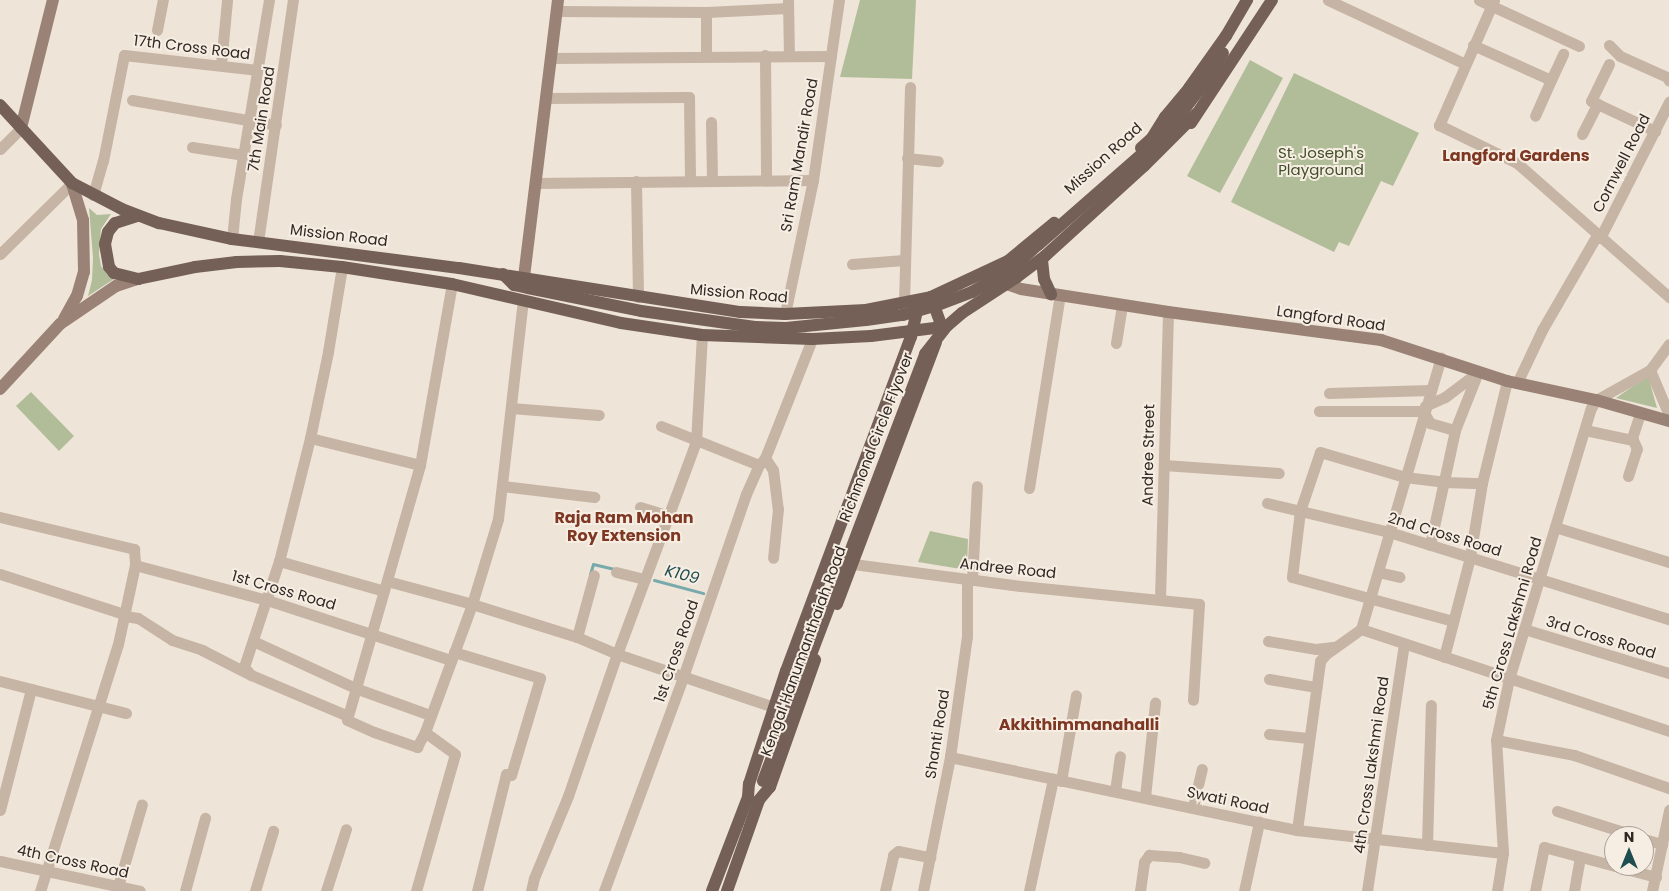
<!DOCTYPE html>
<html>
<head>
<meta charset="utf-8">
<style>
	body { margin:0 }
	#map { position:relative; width:1669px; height:891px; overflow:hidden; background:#efe4d8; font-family:Poppins,sans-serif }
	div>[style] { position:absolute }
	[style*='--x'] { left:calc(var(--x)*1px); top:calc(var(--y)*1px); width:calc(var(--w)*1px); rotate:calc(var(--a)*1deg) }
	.green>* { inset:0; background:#b1bd99 }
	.stream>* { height:3px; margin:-1.5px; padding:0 1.5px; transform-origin:1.5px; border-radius:1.5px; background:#78a9ab }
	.street>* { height:11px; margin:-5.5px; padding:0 5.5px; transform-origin:5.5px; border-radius:5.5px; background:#c6b4a5 }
	.secondary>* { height:12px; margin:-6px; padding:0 6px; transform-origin:6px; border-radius:6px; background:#9a8376 }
	.primary>* { height:12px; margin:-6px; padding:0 6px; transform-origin:6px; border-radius:6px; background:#746057 }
	.primary-bridge>* { height:12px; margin:-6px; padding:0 6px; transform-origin:6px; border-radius:6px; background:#746057 }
	span { translate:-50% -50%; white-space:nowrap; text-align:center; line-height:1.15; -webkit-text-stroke:4px #f7eee3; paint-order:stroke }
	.street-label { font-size:15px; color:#322926 }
	.park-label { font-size:15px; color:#424f2b }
	.neighbourhood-label { font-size:16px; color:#7d3723; font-weight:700 }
	.water-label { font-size:16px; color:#1e4e51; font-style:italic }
	.north { position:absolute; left:1604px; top:826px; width:50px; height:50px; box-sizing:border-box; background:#f7eee3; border:1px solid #a89f97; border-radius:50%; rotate:0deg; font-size:14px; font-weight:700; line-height:20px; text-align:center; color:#322926 }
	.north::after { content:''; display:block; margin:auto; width:18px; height:22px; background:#1e4e51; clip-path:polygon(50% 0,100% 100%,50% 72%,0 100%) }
</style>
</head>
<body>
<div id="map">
	<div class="green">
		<div style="clip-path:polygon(860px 0,916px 0,912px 79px,840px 77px)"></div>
		<div style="clip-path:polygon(1250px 60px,1283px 78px,1220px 193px,1187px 176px)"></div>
		<div style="clip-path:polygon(1294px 73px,1419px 133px,1393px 186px,1381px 181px,1349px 246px,1339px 242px,1334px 252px,1231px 202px)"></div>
		<div style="clip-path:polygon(89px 208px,97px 215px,111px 214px,101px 229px,99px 254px,101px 266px,107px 274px,114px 279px,88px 296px,92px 280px,93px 258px)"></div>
		<div style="clip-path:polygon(1648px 376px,1657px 408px,1616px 398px)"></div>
		<div style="clip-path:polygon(31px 392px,74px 436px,59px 451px,16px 406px)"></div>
		<div style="clip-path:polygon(930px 531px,968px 539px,967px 570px,918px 562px)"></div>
	</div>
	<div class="stream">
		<div style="--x:590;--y:574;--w:10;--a:-73"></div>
		<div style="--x:593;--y:564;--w:23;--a:13"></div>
		<div style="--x:654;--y:580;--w:51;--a:14.9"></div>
	</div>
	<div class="street">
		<div style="--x:788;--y:0;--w:56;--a:89"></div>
		<div style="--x:1328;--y:0;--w:151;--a:25"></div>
		<div style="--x:1479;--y:0;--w:110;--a:24.7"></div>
		<div style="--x:1494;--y:0;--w:137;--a:113.7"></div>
		<div style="--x:1439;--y:125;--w:87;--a:26"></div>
		<div style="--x:1517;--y:163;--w:203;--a:41.4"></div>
		<div style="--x:558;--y:11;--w:148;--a:0.4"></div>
		<div style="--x:706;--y:12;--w:82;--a:-2.8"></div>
		<div style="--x:706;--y:12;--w:44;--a:90"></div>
		<div style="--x:157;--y:30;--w:31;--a:-79"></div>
		<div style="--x:1473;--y:45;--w:85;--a:24.2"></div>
		<div style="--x:1551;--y:80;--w:39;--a:114"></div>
		<div style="--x:1609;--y:45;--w:16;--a:45"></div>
		<div style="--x:1620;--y:56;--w:51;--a:24.1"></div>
		<div style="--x:1667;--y:77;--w:4;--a:63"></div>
		<div style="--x:765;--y:55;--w:125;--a:89.5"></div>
		<div style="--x:551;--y:58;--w:280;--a:-0.4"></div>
		<div style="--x:221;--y:64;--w:64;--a:-84.6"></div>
		<div style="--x:1609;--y:64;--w:41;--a:115.9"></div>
		<div style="--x:1591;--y:101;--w:71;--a:25.1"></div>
		<div style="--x:1551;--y:80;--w:29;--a:-65"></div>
		<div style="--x:545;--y:98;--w:144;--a:-0.4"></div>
		<div style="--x:689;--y:97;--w:83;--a:89.3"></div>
		<div style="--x:132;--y:100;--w:146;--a:9.8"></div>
		<div style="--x:711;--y:122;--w:57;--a:89"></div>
		<div style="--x:1582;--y:134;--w:34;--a:-63"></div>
		<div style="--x:192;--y:147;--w:53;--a:8.7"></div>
		<div style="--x:0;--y:149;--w:30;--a:-45"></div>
		<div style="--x:907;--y:158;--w:31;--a:6"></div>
		<div style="--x:636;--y:181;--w:116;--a:89"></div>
		<div style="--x:535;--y:183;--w:278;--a:-0.6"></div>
		<div style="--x:93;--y:195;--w:35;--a:-74"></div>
		<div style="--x:103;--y:161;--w:108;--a:-78.8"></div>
		<div style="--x:124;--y:55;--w:134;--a:6.4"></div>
		<div style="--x:1600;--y:238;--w:153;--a:-63.1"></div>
		<div style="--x:232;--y:239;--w:40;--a:-84.3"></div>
		<div style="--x:236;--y:199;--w:202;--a:-80.6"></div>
		<div style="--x:258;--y:242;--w:245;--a:-81.8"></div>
		<div style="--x:0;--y:254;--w:101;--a:-44.6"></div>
		<div style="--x:852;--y:264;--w:52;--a:-4.4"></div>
		<div style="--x:342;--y:267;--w:86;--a:99.4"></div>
		<div style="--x:328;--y:352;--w:88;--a:101.8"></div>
		<div style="--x:310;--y:438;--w:127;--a:104.1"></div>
		<div style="--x:279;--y:561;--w:112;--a:108.3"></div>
		<div style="--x:244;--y:667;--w:11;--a:49"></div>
		<div style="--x:251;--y:675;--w:105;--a:22.9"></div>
		<div style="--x:348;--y:716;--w:4;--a:104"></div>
		<div style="--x:347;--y:720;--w:30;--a:24"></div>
		<div style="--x:374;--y:732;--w:46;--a:19.2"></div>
		<div style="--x:417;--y:747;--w:17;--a:-62"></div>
		<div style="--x:904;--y:303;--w:216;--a:-88.4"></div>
		<div style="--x:785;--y:314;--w:137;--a:-78.2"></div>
		<div style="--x:813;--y:180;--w:182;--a:-81.8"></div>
		<div style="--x:1116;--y:343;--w:38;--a:-81"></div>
		<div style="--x:1650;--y:370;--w:49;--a:67.1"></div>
		<div style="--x:1517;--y:383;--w:59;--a:-64.7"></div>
		<div style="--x:1542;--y:330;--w:110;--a:-59.9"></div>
		<div style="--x:1329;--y:393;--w:101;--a:-1.7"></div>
		<div style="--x:1425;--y:406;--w:22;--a:-24"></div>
		<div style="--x:1445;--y:397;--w:40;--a:-37"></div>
		<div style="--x:511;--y:408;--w:88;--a:4.5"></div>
		<div style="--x:1319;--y:411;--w:104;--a:0"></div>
		<div style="--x:1423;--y:411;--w:14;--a:60"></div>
		<div style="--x:1430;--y:423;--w:26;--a:16"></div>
		<div style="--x:661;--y:426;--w:105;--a:21.7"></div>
		<div style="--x:1585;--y:430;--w:49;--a:11.8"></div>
		<div style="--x:310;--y:438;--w:113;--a:13.8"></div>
		<div style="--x:765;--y:458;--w:14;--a:56"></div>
		<div style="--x:773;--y:470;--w:39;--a:83"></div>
		<div style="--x:778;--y:509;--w:49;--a:95.8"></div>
		<div style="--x:1164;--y:465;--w:115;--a:4"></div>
		<div style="--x:1628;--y:476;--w:28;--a:-72"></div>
		<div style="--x:1637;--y:449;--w:12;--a:-114"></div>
		<div style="--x:1632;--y:438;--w:26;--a:-72"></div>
		<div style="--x:502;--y:486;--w:93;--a:6.8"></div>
		<div style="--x:1029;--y:488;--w:195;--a:-80.9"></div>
		<div style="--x:1267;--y:503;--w:125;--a:13.4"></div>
		<div style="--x:1389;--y:532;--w:293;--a:17.3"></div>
		<div style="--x:640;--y:507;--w:30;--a:17"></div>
		<div style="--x:0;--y:517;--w:138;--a:13.4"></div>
		<div style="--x:134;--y:549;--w:16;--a:86"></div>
		<div style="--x:135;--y:565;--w:81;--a:102.1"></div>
		<div style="--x:118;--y:644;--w:259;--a:107.5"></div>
		<div style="--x:1555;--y:527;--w:119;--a:17.1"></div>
		<div style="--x:1430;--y:545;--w:118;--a:-77.7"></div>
		<div style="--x:1455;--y:430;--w:62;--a:-68.4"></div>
		<div style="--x:279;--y:561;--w:109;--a:15.9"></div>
		<div style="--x:853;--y:564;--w:169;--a:7.5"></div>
		<div style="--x:1021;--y:586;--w:179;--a:5.8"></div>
		<div style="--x:1199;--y:604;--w:96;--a:93.6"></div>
		<div style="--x:135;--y:565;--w:137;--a:14.9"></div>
		<div style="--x:267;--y:600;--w:194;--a:18.1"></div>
		<div style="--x:616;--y:572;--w:30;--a:14"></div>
		<div style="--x:1378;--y:572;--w:22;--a:13"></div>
		<div style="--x:0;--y:574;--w:130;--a:17.9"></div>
		<div style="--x:972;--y:580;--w:94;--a:-87"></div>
		<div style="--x:387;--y:581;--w:88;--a:15.1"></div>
		<div style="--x:472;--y:604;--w:110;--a:17.4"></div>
		<div style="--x:577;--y:637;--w:43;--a:23"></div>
		<div style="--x:617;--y:654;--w:166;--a:18.7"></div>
		<div style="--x:1160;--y:599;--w:287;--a:-88.4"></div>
		<div style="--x:125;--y:616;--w:13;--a:9"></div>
		<div style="--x:138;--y:618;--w:40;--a:32.9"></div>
		<div style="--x:172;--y:640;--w:32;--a:18"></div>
		<div style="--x:202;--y:650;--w:53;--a:27.1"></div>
		<div style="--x:1453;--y:621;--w:167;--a:-164.7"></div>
		<div style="--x:1292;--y:577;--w:66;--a:-83.1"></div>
		<div style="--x:1300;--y:511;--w:62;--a:-71.3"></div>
		<div style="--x:1320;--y:452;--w:89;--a:16.4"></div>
		<div style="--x:1405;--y:477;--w:39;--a:7"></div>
		<div style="--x:1444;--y:482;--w:38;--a:2"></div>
		<div style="--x:1361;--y:629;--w:324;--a:18.3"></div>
		<div style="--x:1524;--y:629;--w:152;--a:16.9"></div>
		<div style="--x:577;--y:637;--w:64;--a:-74.7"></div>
		<div style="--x:253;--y:641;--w:112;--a:24.7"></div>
		<div style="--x:355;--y:688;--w:80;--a:19.8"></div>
		<div style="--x:1268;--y:641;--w:49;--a:9.5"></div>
		<div style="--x:1316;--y:649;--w:17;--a:-7"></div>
		<div style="--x:454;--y:652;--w:90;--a:16.8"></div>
		<div style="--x:540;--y:678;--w:101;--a:106.6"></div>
		<div style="--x:511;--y:775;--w:5;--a:-169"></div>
		<div style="--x:506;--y:774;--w:121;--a:103.9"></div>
		<div style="--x:1444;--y:657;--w:103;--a:-75.4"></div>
		<div style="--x:1470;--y:557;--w:75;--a:-80.8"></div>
		<div style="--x:1482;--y:483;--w:105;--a:-76.2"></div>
		<div style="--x:1269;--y:679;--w:48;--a:9.7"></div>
		<div style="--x:0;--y:681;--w:130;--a:14.3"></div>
		<div style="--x:348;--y:716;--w:261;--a:-74"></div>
		<div style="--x:420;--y:465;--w:184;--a:-80"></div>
		<div style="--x:1269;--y:734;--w:39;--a:6"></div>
		<div style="--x:1496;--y:740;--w:79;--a:10.9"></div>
		<div style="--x:1574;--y:755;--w:101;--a:19.2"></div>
		<div style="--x:950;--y:757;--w:355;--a:11.9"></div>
		<div style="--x:1297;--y:830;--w:207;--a:6.4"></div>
		<div style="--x:1061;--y:781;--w:87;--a:-80.1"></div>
		<div style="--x:1115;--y:791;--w:35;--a:-82"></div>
		<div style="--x:1145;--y:797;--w:95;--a:-83.9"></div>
		<div style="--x:1193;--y:807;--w:39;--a:-77"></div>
		<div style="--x:0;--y:810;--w:125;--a:-75.6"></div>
		<div style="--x:1557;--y:811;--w:83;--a:17.6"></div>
		<div style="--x:1297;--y:830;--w:171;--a:-82.2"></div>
		<div style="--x:1320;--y:661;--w:9;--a:-49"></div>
		<div style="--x:1326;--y:654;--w:43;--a:-35.5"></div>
		<div style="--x:1361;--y:629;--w:283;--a:-73.6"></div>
		<div style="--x:1644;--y:839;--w:19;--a:16"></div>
		<div style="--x:1427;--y:845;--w:140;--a:-88.4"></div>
		<div style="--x:0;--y:861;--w:143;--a:12.1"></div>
		<div style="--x:118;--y:886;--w:85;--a:-73.7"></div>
		<div style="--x:185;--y:891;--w:76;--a:-74.7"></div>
		<div style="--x:255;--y:891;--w:63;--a:-73.3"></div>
		<div style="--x:326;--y:891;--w:65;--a:-72.1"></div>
		<div style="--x:416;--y:891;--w:142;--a:-74.1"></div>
		<div style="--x:455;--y:754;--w:37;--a:-144"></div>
		<div style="--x:425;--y:732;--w:136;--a:-69.8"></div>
		<div style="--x:472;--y:604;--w:89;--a:-73"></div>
		<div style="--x:498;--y:519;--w:220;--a:-83.5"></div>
		<div style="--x:531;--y:891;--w:13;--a:-77"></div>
		<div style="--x:534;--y:878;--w:89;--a:-67.5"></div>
		<div style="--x:568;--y:796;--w:150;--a:-71"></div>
		<div style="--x:617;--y:654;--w:226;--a:-69.6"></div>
		<div style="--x:696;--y:442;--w:107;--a:-86.8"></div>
		<div style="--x:604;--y:891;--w:228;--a:-69.7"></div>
		<div style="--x:683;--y:677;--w:194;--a:-71"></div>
		<div style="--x:746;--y:494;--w:32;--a:-66"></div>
		<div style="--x:759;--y:465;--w:9;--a:-49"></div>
		<div style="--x:765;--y:458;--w:128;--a:-68.4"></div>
		<div style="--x:885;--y:891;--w:37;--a:-77"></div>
		<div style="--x:893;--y:855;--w:6;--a:-39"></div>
		<div style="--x:898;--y:851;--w:33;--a:11"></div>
		<div style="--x:923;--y:891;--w:137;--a:-78.6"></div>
		<div style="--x:950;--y:757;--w:122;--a:-82"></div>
		<div style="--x:967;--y:636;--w:57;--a:-90"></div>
		<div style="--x:1029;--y:891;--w:115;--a:-77.9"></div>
		<div style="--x:1140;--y:891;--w:29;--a:-82"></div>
		<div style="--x:1144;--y:862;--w:9;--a:-54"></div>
		<div style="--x:1149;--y:855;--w:30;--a:4"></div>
		<div style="--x:1179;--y:857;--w:26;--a:13"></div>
		<div style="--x:1244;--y:891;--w:71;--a:-77.7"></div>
		<div style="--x:1367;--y:891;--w:250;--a:-81.5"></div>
		<div style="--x:1497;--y:891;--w:38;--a:-81"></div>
		<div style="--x:1503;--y:853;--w:113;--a:-93.5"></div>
		<div style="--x:1496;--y:740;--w:62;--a:-78"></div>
		<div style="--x:1509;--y:679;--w:283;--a:-73.2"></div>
		<div style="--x:1591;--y:408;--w:9;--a:-58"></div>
		<div style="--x:1596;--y:400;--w:62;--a:-29.1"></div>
		<div style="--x:1650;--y:370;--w:32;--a:-54"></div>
		<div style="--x:1535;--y:891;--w:45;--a:-78.4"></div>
		<div style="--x:1544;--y:847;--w:116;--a:15"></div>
		<div style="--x:1574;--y:891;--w:34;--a:-80"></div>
		<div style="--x:1652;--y:891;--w:83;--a:-78.1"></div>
	</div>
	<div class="secondary">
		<div style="--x:21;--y:128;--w:132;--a:-76"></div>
		<div style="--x:524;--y:277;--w:279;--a:-83"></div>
		<div style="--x:998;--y:281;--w:24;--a:19"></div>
		<div style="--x:1021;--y:289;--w:149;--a:8.9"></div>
		<div style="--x:1168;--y:312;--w:215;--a:7.5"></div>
		<div style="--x:1381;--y:340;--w:133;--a:18"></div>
		<div style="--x:1507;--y:381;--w:91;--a:12.1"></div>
		<div style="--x:1596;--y:400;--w:76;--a:16"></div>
		<div style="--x:64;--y:319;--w:26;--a:-61"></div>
		<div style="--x:77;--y:296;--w:25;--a:-74"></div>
		<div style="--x:84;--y:272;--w:52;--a:-91.1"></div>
		<div style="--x:83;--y:220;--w:39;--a:-107"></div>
		<div style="--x:0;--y:389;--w:88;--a:-47.3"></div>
		<div style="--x:60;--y:324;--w:68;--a:-34.2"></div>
		<div style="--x:116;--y:286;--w:23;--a:-18"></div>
	</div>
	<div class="primary">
		<div style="--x:1208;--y:78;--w:29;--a:-59"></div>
		<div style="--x:0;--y:105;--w:106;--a:47.3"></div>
		<div style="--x:72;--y:183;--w:56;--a:27.5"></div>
		<div style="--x:122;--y:209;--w:40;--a:21"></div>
		<div style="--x:159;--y:223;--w:75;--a:12.4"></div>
		<div style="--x:232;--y:239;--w:229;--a:7.3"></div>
		<div style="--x:459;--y:268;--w:285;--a:8.9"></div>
		<div style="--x:741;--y:312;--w:44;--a:2.6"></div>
		<div style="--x:785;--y:314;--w:81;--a:-2.8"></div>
		<div style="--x:866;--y:310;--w:66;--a:-11.3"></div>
		<div style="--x:931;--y:297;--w:85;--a:-25.1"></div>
		<div style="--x:1008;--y:261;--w:60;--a:-39.6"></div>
		<div style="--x:1191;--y:123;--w:147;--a:-56.6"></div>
		<div style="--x:1141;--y:148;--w:15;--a:-42"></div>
		<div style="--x:1152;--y:138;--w:25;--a:-58"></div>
		<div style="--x:1165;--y:117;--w:38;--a:-50"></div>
		<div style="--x:1189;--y:88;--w:64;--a:-54.6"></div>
		<div style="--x:1226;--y:36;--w:42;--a:-59.7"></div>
		<div style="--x:137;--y:216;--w:23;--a:162"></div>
		<div style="--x:115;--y:223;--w:11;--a:128"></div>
		<div style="--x:108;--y:232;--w:12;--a:104"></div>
		<div style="--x:105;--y:244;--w:23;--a:80"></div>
		<div style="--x:109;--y:267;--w:8;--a:50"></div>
		<div style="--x:114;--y:273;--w:25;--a:14"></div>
		<div style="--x:138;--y:279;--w:58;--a:-11.9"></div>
		<div style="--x:195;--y:267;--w:42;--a:-6.8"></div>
		<div style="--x:237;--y:262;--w:43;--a:-1.3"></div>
		<div style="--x:280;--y:261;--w:62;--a:5.5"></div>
		<div style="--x:342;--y:267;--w:111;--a:8.8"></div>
		<div style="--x:452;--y:284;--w:173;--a:13"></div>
		<div style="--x:621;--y:323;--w:82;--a:8.4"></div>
		<div style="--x:702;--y:335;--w:110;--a:2.1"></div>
		<div style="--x:812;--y:339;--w:59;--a:-2.9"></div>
		<div style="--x:871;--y:336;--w:72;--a:-7.2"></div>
		<div style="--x:1042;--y:260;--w:19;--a:84"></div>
		<div style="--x:1044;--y:279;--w:17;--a:65"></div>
		<div style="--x:503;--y:274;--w:16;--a:45"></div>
		<div style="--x:514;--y:285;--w:14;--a:12"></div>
		<div style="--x:931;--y:297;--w:32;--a:70"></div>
		<div style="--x:837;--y:604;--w:280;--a:-69.3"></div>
		<div style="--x:712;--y:891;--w:101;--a:-69"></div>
		<div style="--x:748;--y:797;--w:13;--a:-86"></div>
		<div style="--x:749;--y:784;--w:119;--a:-71.9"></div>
		<div style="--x:786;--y:671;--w:357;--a:-69.5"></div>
		<div style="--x:911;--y:337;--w:36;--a:-77"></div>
		<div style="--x:727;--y:891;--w:96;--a:-70.6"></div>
		<div style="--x:759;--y:800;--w:17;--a:-50"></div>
		<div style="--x:770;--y:787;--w:135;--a:-70.5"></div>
	</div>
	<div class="primary-bridge">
		<div style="--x:528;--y:288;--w:115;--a:11.5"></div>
		<div style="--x:641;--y:311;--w:115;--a:8"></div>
		<div style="--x:755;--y:327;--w:31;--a:2"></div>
		<div style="--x:786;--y:328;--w:80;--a:-5.7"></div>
		<div style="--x:866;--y:320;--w:37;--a:-8"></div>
		<div style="--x:903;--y:315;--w:36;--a:-16"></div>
		<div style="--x:938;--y:305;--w:36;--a:-21"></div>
		<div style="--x:972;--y:292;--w:45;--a:-30.5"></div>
		<div style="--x:1011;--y:269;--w:36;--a:-42"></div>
		<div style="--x:1038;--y:245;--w:173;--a:-41.2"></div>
		<div style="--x:1168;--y:131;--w:66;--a:-53"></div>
		<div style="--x:763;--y:781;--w:457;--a:-69.2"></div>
		<div style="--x:925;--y:354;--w:36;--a:-52"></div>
		<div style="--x:947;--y:326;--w:20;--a:-41"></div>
		<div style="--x:962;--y:313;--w:66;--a:-33.2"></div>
		<div style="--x:1017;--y:277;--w:35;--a:-37"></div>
		<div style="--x:1045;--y:256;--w:134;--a:-42.3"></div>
		<div style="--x:1144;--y:166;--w:74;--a:-45"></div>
	</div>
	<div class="street-label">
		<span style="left:192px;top:47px;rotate:7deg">17th Cross Road</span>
		<span style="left:261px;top:119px;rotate:-81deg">7th Main Road</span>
		<span style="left:799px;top:155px;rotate:-80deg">Sri Ram Mandir Road</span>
		<span style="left:1103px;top:158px;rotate:-42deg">Mission Road</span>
		<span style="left:1621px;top:163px;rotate:-63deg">Cornwell Road</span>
		<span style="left:339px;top:235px;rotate:7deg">Mission Road</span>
		<span style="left:739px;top:293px;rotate:5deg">Mission Road</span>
		<span style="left:1331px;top:318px;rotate:8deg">Langford Road</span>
		<span style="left:876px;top:437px;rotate:-69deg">Richmond Circle Flyover</span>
		<span style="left:1148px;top:455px;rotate:-89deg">Andree Street</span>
		<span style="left:1445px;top:534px;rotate:17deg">2nd Cross Road</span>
		<span style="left:1008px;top:568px;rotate:6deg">Andree Road</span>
		<span style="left:284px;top:590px;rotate:16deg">1st Cross Road</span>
		<span style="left:1512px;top:623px;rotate:-74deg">5th Cross Lakshmi Road</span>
		<span style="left:1601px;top:637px;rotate:17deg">3rd Cross Road</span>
		<span style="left:676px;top:651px;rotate:-71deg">1st Cross Road</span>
		<span style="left:803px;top:651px;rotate:-70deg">Kengal Hanumanthaiah Road</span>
		<span style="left:937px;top:734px;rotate:-81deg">Shanti Road</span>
		<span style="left:1371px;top:765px;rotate:-82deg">4th Cross Lakshmi Road</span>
		<span style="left:1228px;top:800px;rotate:12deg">Swati Road</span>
		<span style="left:73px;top:861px;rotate:12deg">4th Cross Road</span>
	</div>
	<div class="park-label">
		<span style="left:1321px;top:161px">St. Joseph's<br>Playground</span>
	</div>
	<div class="neighbourhood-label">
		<span style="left:1516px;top:156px">Langford Gardens</span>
		<span style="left:624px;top:527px">Raja Ram Mohan<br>Roy Extension</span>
		<span style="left:1079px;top:725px">Akkithimmanahalli</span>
	</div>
	<div class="water-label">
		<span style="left:682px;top:575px;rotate:15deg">K109</span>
	</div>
	<div class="north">N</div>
</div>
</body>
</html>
